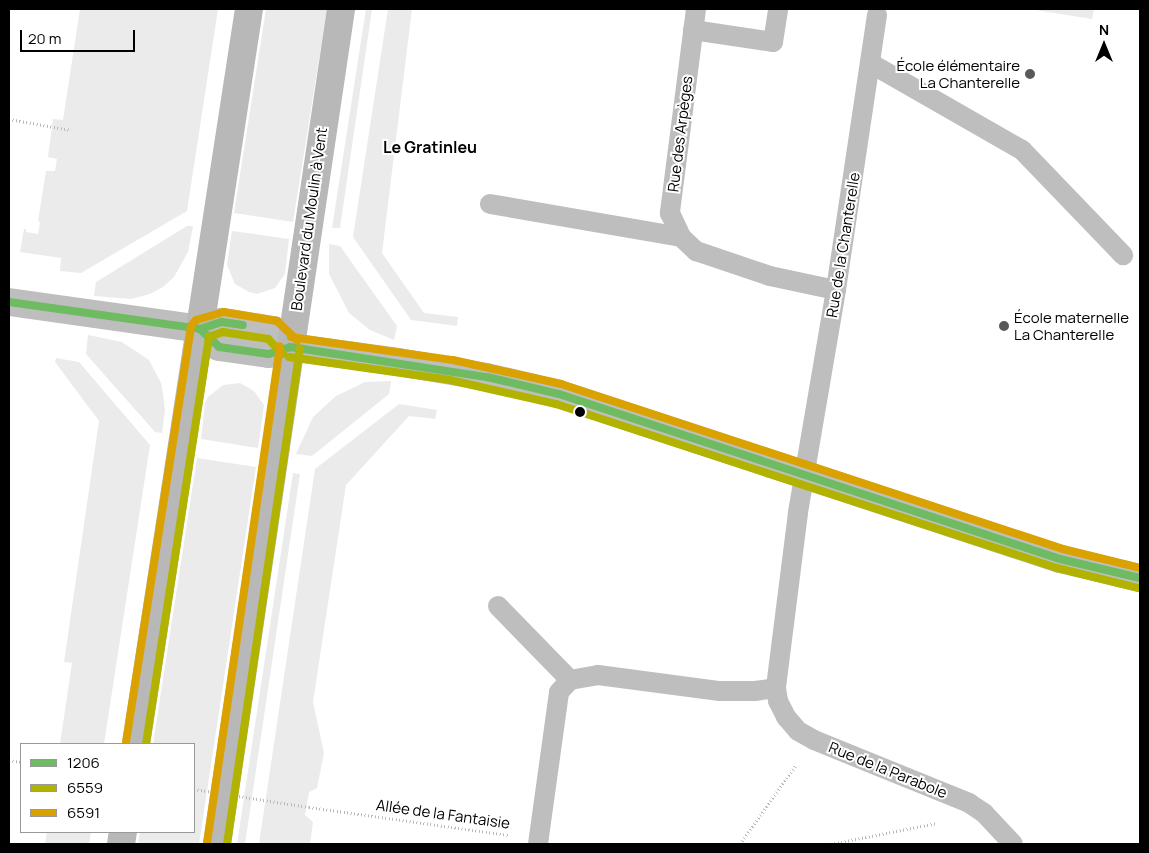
<!DOCTYPE html>
<html>
<head>
<meta charset="utf-8">
<style>
	body { margin:0 }
	#map { position:relative; width:1149px; height:853px; overflow:hidden; background:#fff; font-family:Manrope,sans-serif }
	div>[style] { position:absolute }
	[style*='--x'] { left:calc(var(--x)*1px); top:calc(var(--y)*1px); width:calc(var(--w)*1px); rotate:calc(var(--a)*1deg) }
	.green>* { inset:0; background:#ebebeb }
	.path>* { height:3px; margin-top:-1.5px; transform-origin:0; background:repeating-linear-gradient(90deg,#b9b9b9 0 1px,transparent 0 3.5px) }
	.service>* { height:20px; margin:-10px; padding:0 10px; transform-origin:10px; border-radius:10px; background:#bebebe }
	.tertiary>* { height:28px; margin:-14px; padding:0 14px; transform-origin:14px; border-radius:14px; background:#bebebe }
	.secondary>* { height:28px; margin:-14px; padding:0 14px; transform-origin:14px; border-radius:14px; background:#b8b8b8 }
	.path-bridge>* { height:3px; margin-top:-1.5px; transform-origin:0; background:repeating-linear-gradient(90deg,#b9b9b9 0 1px,transparent 0 3.5px) }
	.bus-1>* { height:8px; margin:-4px; padding:0 4px; transform-origin:4px; border-radius:4px; background:#6ebb62 }
	.bus-2>* { height:8px; margin:-4px; padding:0 4px; transform-origin:4px; border-radius:4px; background:#b2b200 }
	.bus-3>* { height:8px; margin:-4px; padding:0 4px; transform-origin:4px; border-radius:4px; background:#d9a200 }
	.dots>* { width:14px; height:14px; translate:-50% -50%; box-sizing:border-box; border:2px solid #fff; border-radius:50% }
	span { translate:-50% -50%; white-space:nowrap; text-align:center; line-height:1.15; -webkit-text-stroke:4px #fff; paint-order:stroke }
	.poi-label { font-size:15px; color:#000 }
	.right { translate:-100% -50%; text-align:right }
	.left { translate:0 -50%; text-align:left }
	.street-label { font-size:15px; color:#000 }
	.neighbourhood-label { font-size:16px; color:#000; font-weight:700 }
	.frame { position:absolute; inset:0; border:10px solid #000; pointer-events:none }
	.legend { position:absolute; left:20px; top:743px; width:175px; height:90px; box-sizing:border-box; background:#fff; border:1px solid #999; margin:0; padding:6px 9px; list-style:none; font-size:15px; color:#000 }
	.legend li { display:flex; align-items:center; gap:10px; height:25px }
	.legend b { width:25px; border:1px solid #999 }
	.north { position:absolute; left:1079px; top:20px; width:50px; height:50px; -webkit-text-stroke:4px #fff; paint-order:stroke; rotate:0deg; font-size:14px; font-weight:700; line-height:20px; text-align:center; color:#000 }
	.north::after { content:''; display:block; margin:auto; width:18px; height:22px; background:#000; clip-path:polygon(50% 0,100% 100%,50% 72%,0 100%) }
	.scale { position:absolute; left:20px; top:30px; width:115px; height:22px; box-sizing:border-box; border:2px solid #000; border-top:0; padding-left:6px; font-size:15px; line-height:18px; white-space:nowrap; color:#000; -webkit-text-stroke:4px #fff; paint-order:stroke }
</style>
</head>
<body>
<div id="map">
	<div class="green">
		<div style="clip-path:polygon(80px 9px,218px 9px,187px 211px,81px 273px,60px 271px,61px 258px,20px 252px,24px 229px,26px 229px,26px 232px,38px 234px,40px 222px,38px 221px,46px 171px,55px 171px,57px 159px,48px 157px,53px 119px,63px 120px)"></div>
		<div style="clip-path:polygon(266px 9px,327px 9px,293px 222px,234px 213px)"></div>
		<div style="clip-path:polygon(366px 9px,372px 9px,340px 228px,332px 228px)"></div>
		<div style="clip-path:polygon(388px 9px,412px 9px,382px 253px,424px 313px,458px 317px,457px 326px,411px 320px,353px 237px)"></div>
		<div style="clip-path:polygon(1029px 9px,1094px 9px,1092px 19px)"></div>
		<div style="clip-path:polygon(187px 226px,193px 226px,188px 252px,174px 277px,163px 287px,150px 294px,131px 299px,94px 296px,96px 282px)"></div>
		<div style="clip-path:polygon(232px 231px,289px 239px,285px 274px,275px 288px,257px 294px,249px 292px,235px 284px,227px 265px)"></div>
		<div style="clip-path:polygon(329px 244px,340px 246px,397px 326px,394px 340px,370px 330px,349px 313px,329px 274px)"></div>
		<div style="clip-path:polygon(88px 335px,122px 342px,149px 360px,161px 383px,163px 394px,165px 410px,162px 433px,155px 432px,86px 354px)"></div>
		<div style="clip-path:polygon(56px 358px,79px 362px,150px 445px,104px 744px,60px 744px,72px 663px,64px 662px,99px 421px,55px 362px)"></div>
		<div style="clip-path:polygon(391px 381px,389px 394px,312px 456px,296px 454px,313px 417px,336px 396px,365px 382px)"></div>
		<div style="clip-path:polygon(240px 383px,254px 391px,264px 405px,258px 448px,201px 439px,205px 403px,208px 397px,223px 385px)"></div>
		<div style="clip-path:polygon(399px 404px,437px 410px,435px 419px,409px 416px,346px 485px,313px 702px,324px 753px,317px 788px,309px 792px,305px 815px,313px 822px,310px 844px,259px 844px,315px 469px)"></div>
		<div style="clip-path:polygon(197px 458px,256px 467px,199px 844px,138px 844px,140px 832px,194px 832px,194px 744px,153px 744px)"></div>
		<div style="clip-path:polygon(293px 473px,300px 474px,245px 844px,237px 844px)"></div>
		<div style="clip-path:polygon(47px 832px,91px 832px,89px 844px,45px 844px)"></div>
	</div>
	<div class="path">
		<div style="--x:9;--y:119;--w:63;--a:10.1"></div>
		<div style="--x:9;--y:760;--w:12;--a:9"></div>
		<div style="--x:309;--y:807;--w:202;--a:8"></div>
		<div style="--x:740;--y:844;--w:97;--a:-54.7"></div>
		<div style="--x:831;--y:844;--w:108;--a:-11.2"></div>
	</div>
	<div class="service">
		<div style="--x:696;--y:9;--w:206;--a:97.3"></div>
		<div style="--x:670;--y:213;--w:26;--a:65"></div>
		<div style="--x:681;--y:237;--w:21;--a:43"></div>
		<div style="--x:696;--y:251;--w:78;--a:18.7"></div>
		<div style="--x:770;--y:276;--w:67;--a:12"></div>
		<div style="--x:877;--y:15;--w:278;--a:98.5"></div>
		<div style="--x:836;--y:290;--w:226;--a:99.7"></div>
		<div style="--x:798;--y:513;--w:176;--a:97.2"></div>
		<div style="--x:776;--y:688;--w:13;--a:81"></div>
		<div style="--x:778;--y:701;--w:18;--a:63"></div>
		<div style="--x:786;--y:717;--w:18;--a:49"></div>
		<div style="--x:798;--y:731;--w:18;--a:29"></div>
		<div style="--x:814;--y:740;--w:167;--a:22.1"></div>
		<div style="--x:969;--y:803;--w:18;--a:34"></div>
		<div style="--x:984;--y:813;--w:42;--a:46.9"></div>
		<div style="--x:693;--y:30;--w:81;--a:8.5"></div>
		<div style="--x:773;--y:42;--w:33;--a:-81"></div>
		<div style="--x:870;--y:63;--w:175;--a:29.8"></div>
		<div style="--x:1022;--y:150;--w:146;--a:46.1"></div>
		<div style="--x:490;--y:204;--w:194;--a:9.8"></div>
		<div style="--x:498;--y:606;--w:103;--a:45.8"></div>
		<div style="--x:538;--y:844;--w:153;--a:-82.1"></div>
		<div style="--x:559;--y:692;--w:16;--a:-47"></div>
		<div style="--x:570;--y:680;--w:28;--a:-10"></div>
		<div style="--x:598;--y:675;--w:123;--a:7.5"></div>
		<div style="--x:720;--y:691;--w:35;--a:0"></div>
		<div style="--x:755;--y:691;--w:21;--a:-8"></div>
	</div>
	<div class="tertiary">
		<div style="--x:9;--y:302;--w:193;--a:8"></div>
		<div style="--x:200;--y:329;--w:23;--a:-18"></div>
		<div style="--x:222;--y:322;--w:52;--a:8.9"></div>
		<div style="--x:273;--y:330;--w:24;--a:45"></div>
		<div style="--x:200;--y:329;--w:26;--a:43"></div>
		<div style="--x:219;--y:347;--w:50;--a:8"></div>
		<div style="--x:269;--y:354;--w:22;--a:-18"></div>
		<div style="--x:290;--y:347;--w:109;--a:7.9"></div>
		<div style="--x:398;--y:362;--w:90;--a:9.6"></div>
		<div style="--x:487;--y:377;--w:74;--a:13.3"></div>
		<div style="--x:559;--y:394;--w:527;--a:18.23"></div>
		<div style="--x:1060;--y:559;--w:82;--a:13.4"></div>
	</div>
	<div class="secondary">
		<div style="--x:136;--y:744;--w:744;--a:-81.26"></div>
		<div style="--x:121;--y:844;--w:12;--a:-81"></div>
		<div style="--x:217;--y:844;--w:844;--a:-81.55"></div>
	</div>
	<div class="path-bridge">
		<div style="--x:194;--y:789;--w:116;--a:8.9"></div>
	</div>
	<div class="bus-1">
		<div style="--x:9;--y:302;--w:193;--a:8"></div>
		<div style="--x:200;--y:329;--w:23;--a:-18"></div>
		<div style="--x:222;--y:322;--w:21;--a:8"></div>
		<div style="--x:200;--y:329;--w:26;--a:43"></div>
		<div style="--x:219;--y:347;--w:50;--a:8"></div>
		<div style="--x:269;--y:354;--w:22;--a:-18"></div>
		<div style="--x:290;--y:347;--w:199;--a:8.7"></div>
		<div style="--x:487;--y:377;--w:74;--a:13.3"></div>
		<div style="--x:559;--y:394;--w:527;--a:18.23"></div>
		<div style="--x:1060;--y:559;--w:82;--a:13.4"></div>
	</div>
	<div class="bus-2">
		<div style="--x:289;--y:357;--w:163;--a:8.1"></div>
		<div style="--x:450;--y:380;--w:109;--a:12.8"></div>
		<div style="--x:556;--y:404;--w:527;--a:18.13"></div>
		<div style="--x:1057;--y:568;--w:83;--a:13.9"></div>
		<div style="--x:146;--y:744;--w:412;--a:-81.2"></div>
		<div style="--x:209;--y:337;--w:15;--a:-20"></div>
		<div style="--x:223;--y:332;--w:46;--a:8.8"></div>
		<div style="--x:268;--y:339;--w:21;--a:45"></div>
		<div style="--x:227;--y:844;--w:501;--a:-81.63"></div>
	</div>
	<div class="bus-3">
		<div style="--x:291;--y:337;--w:164;--a:8.1"></div>
		<div style="--x:453;--y:360;--w:111;--a:12.5"></div>
		<div style="--x:561;--y:384;--w:528;--a:18.19"></div>
		<div style="--x:1063;--y:549;--w:79;--a:13.9"></div>
		<div style="--x:126;--y:742;--w:421;--a:-81.1"></div>
		<div style="--x:191;--y:326;--w:8;--a:-50"></div>
		<div style="--x:196;--y:320;--w:29;--a:-16"></div>
		<div style="--x:224;--y:312;--w:54;--a:9.6"></div>
		<div style="--x:277;--y:321;--w:28;--a:44"></div>
		<div style="--x:207;--y:843;--w:502;--a:-81.64"></div>
	</div>
	<div class="dots">
		<div style="left:1030px;top:74px;background:#595959"></div>
		<div style="left:1004px;top:326px;background:#595959"></div>
		<div style="left:580px;top:412px;background:#000"></div>
	</div>
	<div class="poi-label">
		<span class="right" style="left:1020px;top:74px">École élémentaire<br>La Chanterelle</span>
		<span class="left" style="left:1014px;top:326px">École maternelle<br>La Chanterelle</span>
	</div>
	<div class="street-label">
		<span style="left:680px;top:134px;rotate:-83deg">Rue des Arpèges</span>
		<span style="left:309px;top:219px;rotate:-82deg">Boulevard du Moulin à Vent</span>
		<span style="left:843px;top:245px;rotate:-81deg">Rue de la Chanterelle</span>
		<span style="left:888px;top:770px;rotate:22deg">Rue de la Parabole</span>
		<span style="left:443px;top:814px;rotate:8deg">Allée de la Fantaisie</span>
	</div>
	<div class="neighbourhood-label">
		<span style="left:430px;top:147px">Le Gratinleu</span>
	</div>
	<div class="frame"></div>
	<ul class="legend">
	<li><b style="height:6px;background:#6ebb62"></b>1206</li>
	<li><b style="height:6px;background:#b2b200"></b>6559</li>
	<li><b style="height:6px;background:#d9a200"></b>6591</li>
	</ul>
	<div class="north">N</div>
	<div class="scale">20 m</div>
</div>
</body>
</html>
